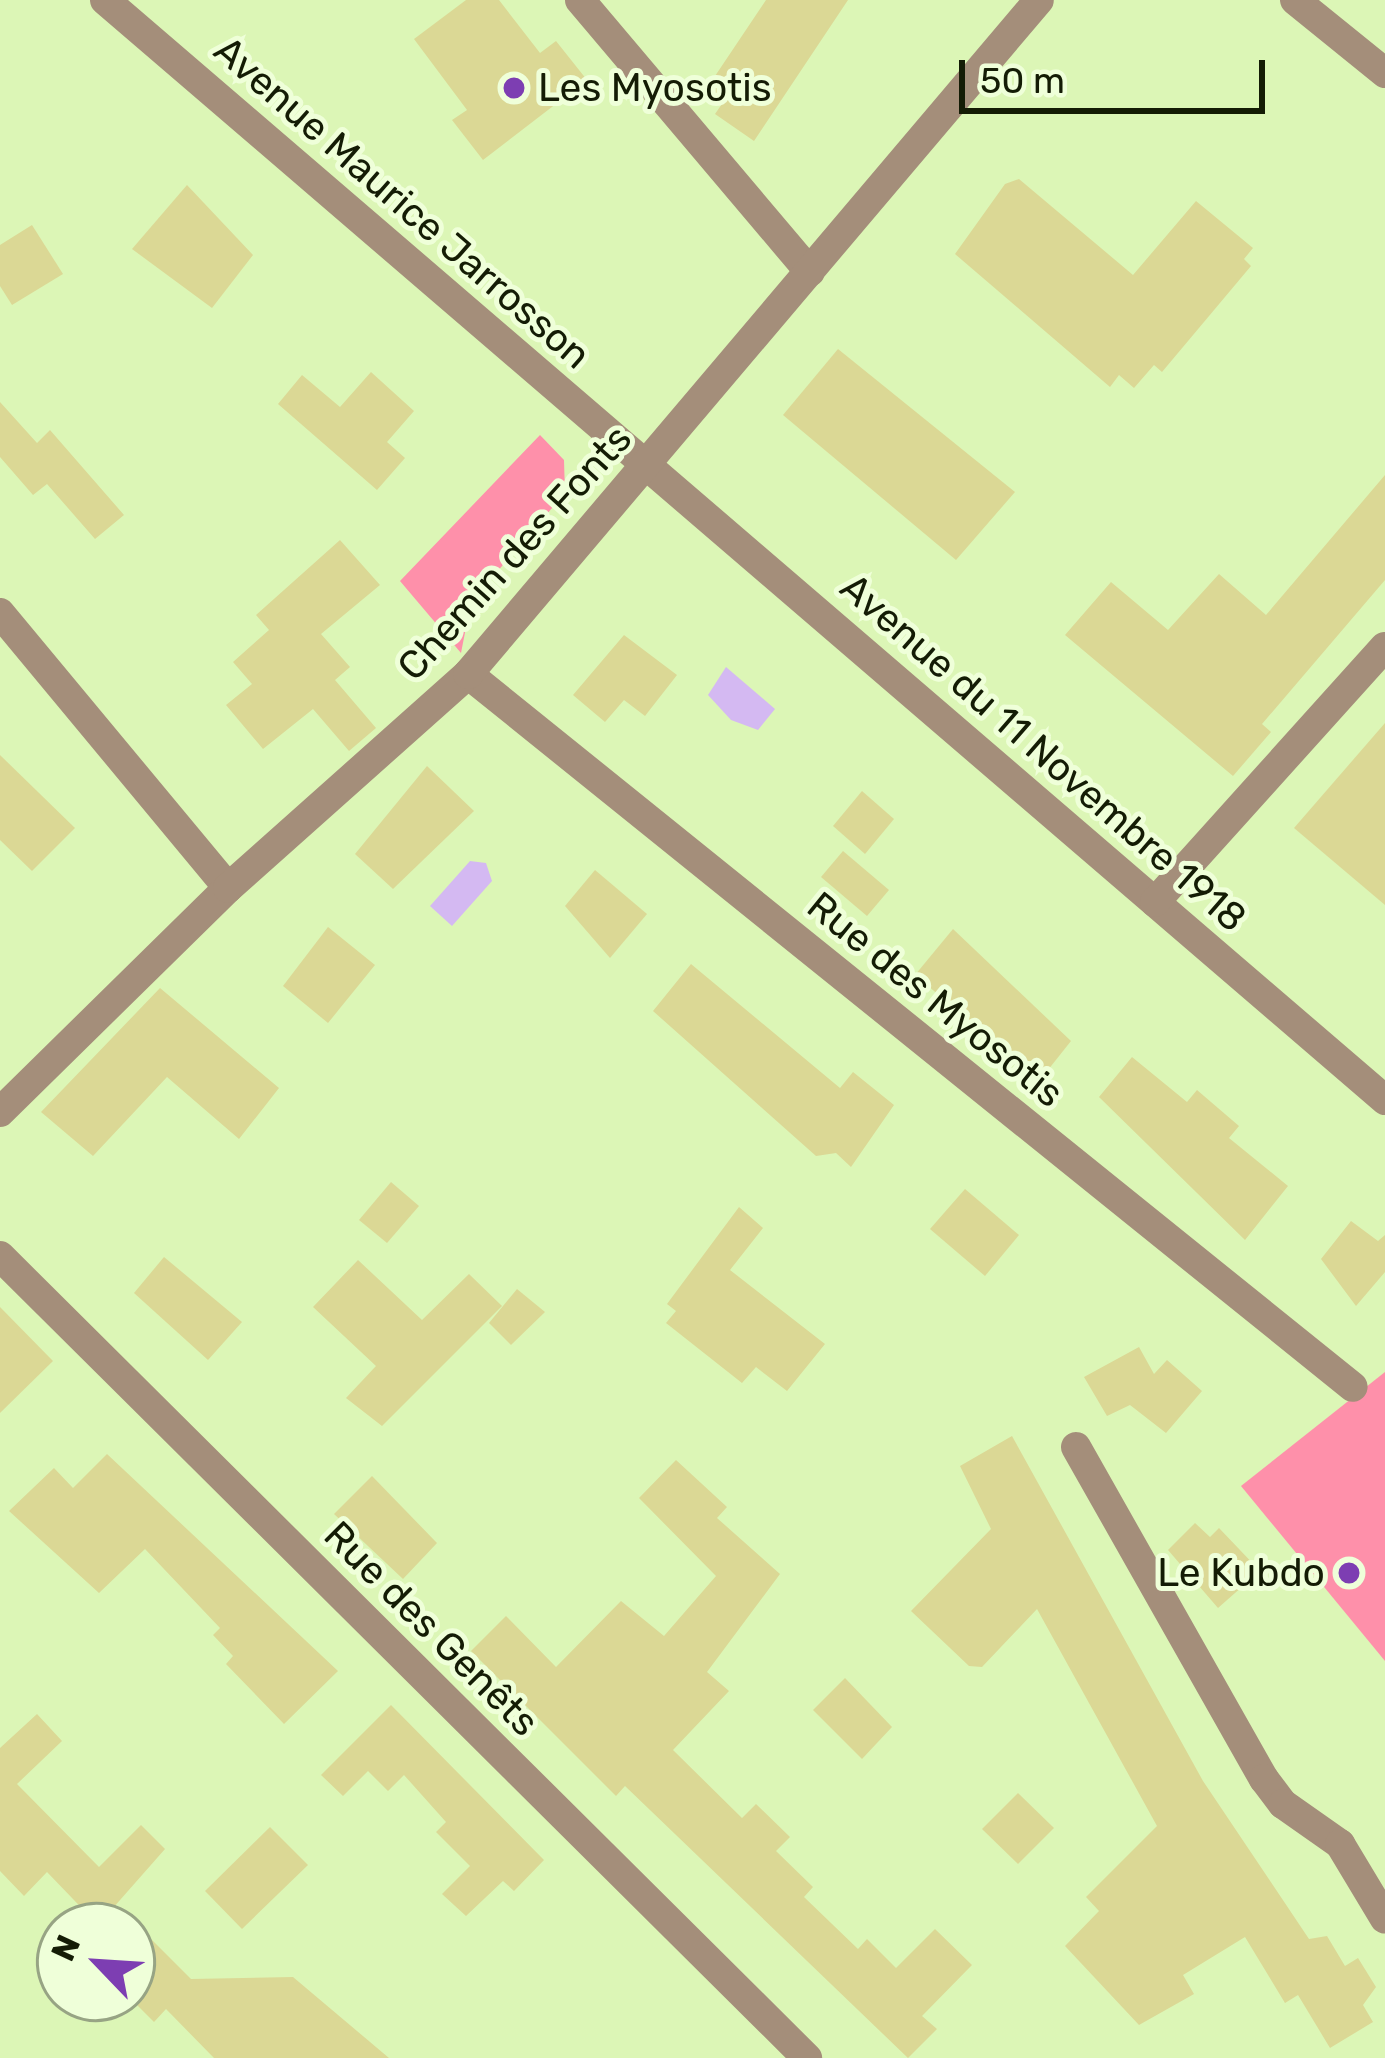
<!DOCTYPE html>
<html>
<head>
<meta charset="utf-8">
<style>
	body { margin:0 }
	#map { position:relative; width:1385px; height:2058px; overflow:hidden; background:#dcf6b6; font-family:Rubik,sans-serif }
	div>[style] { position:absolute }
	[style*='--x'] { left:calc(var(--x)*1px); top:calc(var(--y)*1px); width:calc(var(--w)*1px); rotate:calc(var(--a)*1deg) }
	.green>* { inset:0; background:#fe90aa }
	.water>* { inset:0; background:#d4b9f2 }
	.building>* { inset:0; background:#dbd895 }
	.minor>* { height:30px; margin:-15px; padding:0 15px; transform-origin:15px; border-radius:15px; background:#a48e7a }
	.dots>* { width:33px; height:33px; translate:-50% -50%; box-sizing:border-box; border:6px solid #efffd9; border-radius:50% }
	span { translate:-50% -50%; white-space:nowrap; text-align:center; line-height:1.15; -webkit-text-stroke:10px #efffd9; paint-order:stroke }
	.poi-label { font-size:39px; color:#141c05 }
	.left { translate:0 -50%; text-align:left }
	.right { translate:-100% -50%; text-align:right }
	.street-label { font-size:39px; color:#141c05 }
	.north { position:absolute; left:36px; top:1902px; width:120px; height:120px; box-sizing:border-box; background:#efffd9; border:3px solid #97a484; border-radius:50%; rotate:295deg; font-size:33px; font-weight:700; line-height:48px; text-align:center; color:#141c05 }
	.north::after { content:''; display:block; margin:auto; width:42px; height:54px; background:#7d3eb2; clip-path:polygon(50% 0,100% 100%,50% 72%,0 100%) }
	.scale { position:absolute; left:959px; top:60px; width:306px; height:54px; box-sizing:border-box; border:6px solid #141c05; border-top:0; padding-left:15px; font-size:36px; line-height:42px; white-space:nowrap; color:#141c05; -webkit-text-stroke:9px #efffd9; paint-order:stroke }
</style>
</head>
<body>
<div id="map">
	<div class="green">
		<div style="clip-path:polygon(540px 435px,564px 460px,565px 493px,471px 602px,461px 653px,400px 581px)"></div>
		<div style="clip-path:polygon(1385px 1372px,1385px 1661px,1241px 1486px)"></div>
	</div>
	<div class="water">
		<div style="clip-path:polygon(726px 667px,775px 709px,758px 730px,731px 720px,708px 695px)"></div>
		<div style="clip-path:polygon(470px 861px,486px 863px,492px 881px,452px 926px,430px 906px)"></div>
	</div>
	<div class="building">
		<div style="clip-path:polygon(466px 0,499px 0,540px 53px,556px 41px,587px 80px,483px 160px,452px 120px,467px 110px,414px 39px)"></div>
		<div style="clip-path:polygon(766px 0,848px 0,754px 141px,715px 114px,724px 101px,707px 88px)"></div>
		<div style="clip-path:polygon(1019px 179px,1133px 275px,1196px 201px,1253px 248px,1244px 259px,1251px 266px,1162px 372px,1154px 365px,1134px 388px,1119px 375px,1110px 387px,955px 254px,1005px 184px)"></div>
		<div style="clip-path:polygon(187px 185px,253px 255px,212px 308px,132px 249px)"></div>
		<div style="clip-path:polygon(32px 225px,63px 274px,12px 305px,0 286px,0 245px)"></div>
		<div style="clip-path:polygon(838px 349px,1015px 492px,956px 560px,783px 415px)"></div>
		<div style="clip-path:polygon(371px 372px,414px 411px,387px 442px,405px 458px,377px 490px,278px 404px,302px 375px,340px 407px)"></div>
		<div style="clip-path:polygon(0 402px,37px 443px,50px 430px,124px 515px,95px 539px,47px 484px,33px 495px,0 457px)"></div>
		<div style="clip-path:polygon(1385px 475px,1385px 580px,1262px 724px,1271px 732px,1233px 776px,1065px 635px,1111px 582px,1168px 630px,1219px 574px,1266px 615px)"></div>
		<div style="clip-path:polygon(340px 540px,380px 585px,321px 634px,350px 667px,335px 680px,376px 728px,349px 751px,313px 709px,263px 749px,226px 705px,252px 684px,233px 662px,269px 630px,256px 615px)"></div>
		<div style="clip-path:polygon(624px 635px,677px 675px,645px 716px,624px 700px,605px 722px,573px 695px)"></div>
		<div style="clip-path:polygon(1385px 723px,1385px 905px,1294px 828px)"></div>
		<div style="clip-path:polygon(0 755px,75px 828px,32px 871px,0 840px)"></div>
		<div style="clip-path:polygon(427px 766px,474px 811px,393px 889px,355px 854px)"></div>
		<div style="clip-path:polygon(862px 791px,894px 819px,865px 854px,833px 826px)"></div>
		<div style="clip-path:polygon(843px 851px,889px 890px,867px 916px,821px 877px)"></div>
		<div style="clip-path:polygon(595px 870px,647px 914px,610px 958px,565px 906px)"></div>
		<div style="clip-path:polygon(328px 927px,375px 965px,328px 1023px,283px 986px)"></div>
		<div style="clip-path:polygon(953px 929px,1071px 1041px,1040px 1080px,915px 975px)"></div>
		<div style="clip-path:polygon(691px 964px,840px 1088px,853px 1072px,894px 1105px,851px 1167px,836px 1153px,816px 1156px,653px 1011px)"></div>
		<div style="clip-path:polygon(160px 988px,279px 1088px,239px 1139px,167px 1077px,93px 1156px,41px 1112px)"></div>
		<div style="clip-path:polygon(1132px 1057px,1187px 1102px,1197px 1090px,1239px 1126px,1229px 1138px,1288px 1186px,1245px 1240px,1099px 1097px)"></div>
		<div style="clip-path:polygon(391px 1182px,419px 1206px,387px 1243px,359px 1220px)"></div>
		<div style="clip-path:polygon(965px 1189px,1019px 1235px,985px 1276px,930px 1229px)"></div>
		<div style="clip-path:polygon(739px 1207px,763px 1228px,730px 1270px,825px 1344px,787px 1391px,756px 1367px,742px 1383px,666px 1323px,676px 1311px,667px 1304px)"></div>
		<div style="clip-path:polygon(1351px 1221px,1378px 1241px,1385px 1235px,1385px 1272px,1356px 1306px,1321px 1259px)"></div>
		<div style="clip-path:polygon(164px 1257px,242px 1322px,208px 1360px,134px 1293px)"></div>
		<div style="clip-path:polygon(358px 1260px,422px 1320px,469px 1274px,502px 1306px,382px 1426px,346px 1398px,376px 1366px,313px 1307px)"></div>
		<div style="clip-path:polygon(517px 1289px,545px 1312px,511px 1345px,489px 1323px)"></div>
		<div style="clip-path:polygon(0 1307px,53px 1361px,0 1413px)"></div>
		<div style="clip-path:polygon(1139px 1347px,1154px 1374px,1167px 1360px,1202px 1391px,1166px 1433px,1130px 1405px,1107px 1416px,1084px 1377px)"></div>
		<div style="clip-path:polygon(1012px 1436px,1203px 1781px,1309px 1939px,1327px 1936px,1345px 1966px,1358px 1958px,1376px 1987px,1363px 2005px,1373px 2022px,1330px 2048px,1298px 1995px,1285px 2003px,1245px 1937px,1183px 1975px,1194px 1994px,1139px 2025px,1065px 1946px,1099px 1911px,1086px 1897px,1157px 1826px,1037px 1609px,982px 1667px,969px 1666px,911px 1611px,991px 1529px,960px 1466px)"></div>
		<div style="clip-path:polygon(107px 1454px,338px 1671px,284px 1724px,226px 1664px,233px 1656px,213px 1635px,220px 1628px,145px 1549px,99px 1593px,9px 1511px,54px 1468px,73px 1488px)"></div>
		<div style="clip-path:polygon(676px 1460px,727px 1507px,717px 1518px,780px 1574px,707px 1672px,729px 1691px,673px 1750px,742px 1818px,756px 1804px,790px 1837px,776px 1851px,813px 1887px,804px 1897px,858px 1949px,867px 1939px,896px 1968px,935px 1929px,972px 1965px,922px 2016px,937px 2029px,908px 2058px,625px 1786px,616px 1796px,471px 1651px,506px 1616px,556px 1667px,621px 1601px,664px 1636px,716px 1576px,639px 1498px)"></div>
		<div style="clip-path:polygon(372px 1476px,437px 1543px,403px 1579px,334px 1514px)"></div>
		<div style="clip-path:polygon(1195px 1523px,1210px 1537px,1219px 1528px,1260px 1571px,1218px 1608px,1168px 1550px)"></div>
		<div style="clip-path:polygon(845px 1678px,892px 1727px,862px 1759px,813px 1710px)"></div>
		<div style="clip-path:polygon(391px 1705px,544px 1860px,514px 1891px,503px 1881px,466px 1916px,442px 1894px,470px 1866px,436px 1832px,446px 1822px,404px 1775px,388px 1791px,368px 1771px,343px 1796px,321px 1775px)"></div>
		<div style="clip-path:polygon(37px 1714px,62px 1741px,17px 1784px,99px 1867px,141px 1825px,165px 1849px,98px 1925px,47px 1872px,24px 1896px,0 1871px,0 1748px)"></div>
		<div style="clip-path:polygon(1018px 1793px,1054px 1828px,1018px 1864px,982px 1829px)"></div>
		<div style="clip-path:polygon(270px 1827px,308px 1865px,242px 1929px,205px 1891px)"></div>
		<div style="clip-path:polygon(132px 1920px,191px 1979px,293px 1977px,389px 2058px,214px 2058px,166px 2009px,154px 2022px,132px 2000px)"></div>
	</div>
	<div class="minor">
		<div style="--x:105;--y:0;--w:1688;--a:40.67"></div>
		<div style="--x:580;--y:0;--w:356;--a:49.8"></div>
		<div style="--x:1295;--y:0;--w:116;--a:39"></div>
		<div style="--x:0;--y:613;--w:357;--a:50.3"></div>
		<div style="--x:468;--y:674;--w:1136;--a:38.86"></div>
		<div style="--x:1155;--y:902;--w:343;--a:-48"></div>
		<div style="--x:0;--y:1112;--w:320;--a:-44.5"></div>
		<div style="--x:228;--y:888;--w:322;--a:-41.7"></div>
		<div style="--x:468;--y:674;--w:883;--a:-49.73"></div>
		<div style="--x:0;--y:1256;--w:1138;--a:44.82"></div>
		<div style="--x:1076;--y:1447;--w:382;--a:60.5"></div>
		<div style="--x:1264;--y:1779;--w:31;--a:53"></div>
		<div style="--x:1283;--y:1804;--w:70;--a:35.1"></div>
		<div style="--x:1340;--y:1844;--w:87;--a:59"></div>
	</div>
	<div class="dots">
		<div style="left:514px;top:88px;background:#7d3eb2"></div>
		<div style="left:1349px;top:1573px;background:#7d3eb2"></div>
	</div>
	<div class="poi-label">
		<span class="left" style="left:538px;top:88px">Les Myosotis</span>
		<span class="right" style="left:1325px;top:1573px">Le Kubdo</span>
	</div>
	<div class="street-label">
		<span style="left:402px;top:203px;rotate:41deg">Avenue Maurice Jarrosson</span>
		<span style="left:515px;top:553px;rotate:-48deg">Chemin des Fonts</span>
		<span style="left:1043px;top:753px;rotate:41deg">Avenue du 11 Novembre 1918</span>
		<span style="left:935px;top:1000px;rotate:39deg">Rue des Myosotis</span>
		<span style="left:431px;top:1629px;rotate:45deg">Rue des Genêts</span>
	</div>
	<div class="north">N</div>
	<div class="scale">50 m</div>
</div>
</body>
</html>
